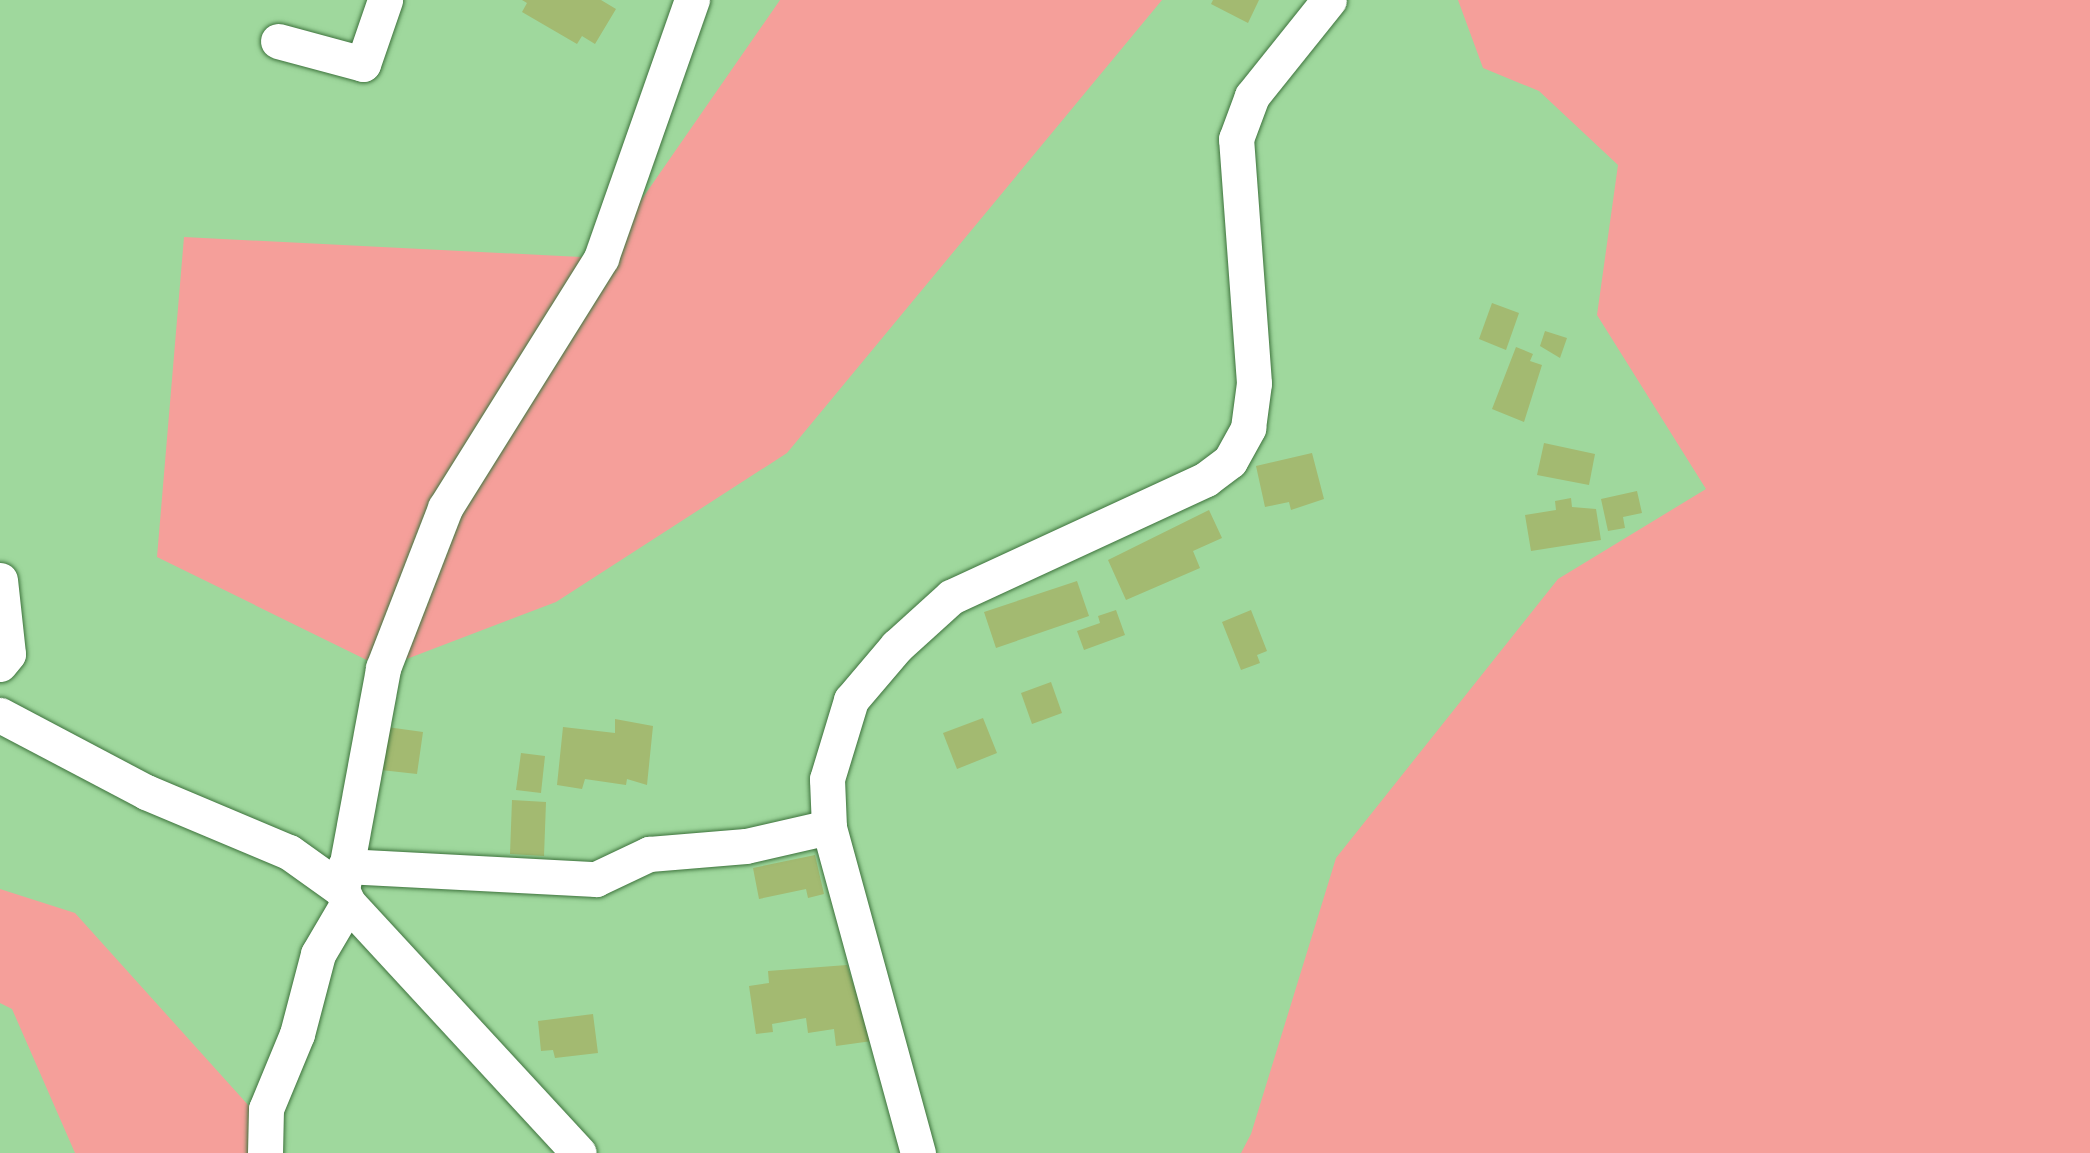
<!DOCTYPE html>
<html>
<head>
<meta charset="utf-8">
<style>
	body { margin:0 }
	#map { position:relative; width:2090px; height:1153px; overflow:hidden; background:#9fd89d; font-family:Commissioner,sans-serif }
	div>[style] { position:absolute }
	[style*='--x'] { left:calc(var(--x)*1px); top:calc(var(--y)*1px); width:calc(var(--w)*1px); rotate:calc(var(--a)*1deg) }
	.green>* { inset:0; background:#f59f9a }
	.building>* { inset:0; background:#a3ba71 }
	.roads { filter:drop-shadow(0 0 2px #3e733d) drop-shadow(0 0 2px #3e733d) }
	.minor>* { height:35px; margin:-17.5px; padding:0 17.5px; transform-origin:17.5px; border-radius:17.5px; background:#fff }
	span { translate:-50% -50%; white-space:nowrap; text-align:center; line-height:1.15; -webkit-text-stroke:7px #ace5a9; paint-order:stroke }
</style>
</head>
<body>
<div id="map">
	<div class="green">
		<div style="clip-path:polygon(780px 0,1162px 0,787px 453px,556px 602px,383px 668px,157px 557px,184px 237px,601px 258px)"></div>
		<div style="clip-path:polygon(1458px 0,2090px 0,2090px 1153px,1241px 1153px,1251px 1134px,1336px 858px,1558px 579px,1706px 489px,1597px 315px,1618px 165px,1539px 91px,1483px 68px)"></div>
		<div style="clip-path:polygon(0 889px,75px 913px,258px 1116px,269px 1153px,75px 1153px,12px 1009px,0 1003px)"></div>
	</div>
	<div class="building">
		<div style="clip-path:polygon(522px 0,601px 0,616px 9px,595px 44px,582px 36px,577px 44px,522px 12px,527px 3px)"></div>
		<div style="clip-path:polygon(1213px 0,1259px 0,1248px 23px,1211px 4px)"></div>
		<div style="clip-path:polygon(1492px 303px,1519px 313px,1506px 350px,1479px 339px)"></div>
		<div style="clip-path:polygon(1545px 331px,1567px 338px,1560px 358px,1540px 346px)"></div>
		<div style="clip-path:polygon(1516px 347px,1533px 354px,1530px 361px,1542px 365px,1524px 422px,1492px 409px)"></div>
		<div style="clip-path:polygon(1544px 443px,1595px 454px,1589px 485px,1537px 475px)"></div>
		<div style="clip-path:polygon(1312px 453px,1324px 499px,1291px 510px,1289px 502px,1265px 507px,1256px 466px)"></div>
		<div style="clip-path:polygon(1637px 491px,1642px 513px,1623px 517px,1625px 528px,1608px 531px,1601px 499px)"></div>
		<div style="clip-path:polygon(1571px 498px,1572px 507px,1596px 509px,1601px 540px,1531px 551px,1525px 515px,1556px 510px,1555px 501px)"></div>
		<div style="clip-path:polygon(1209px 510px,1222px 538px,1193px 551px,1200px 568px,1126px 600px,1108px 560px)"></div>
		<div style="clip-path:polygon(1077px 581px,1089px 616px,996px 648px,984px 612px)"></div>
		<div style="clip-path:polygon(1116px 610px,1125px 635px,1084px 650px,1077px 631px,1100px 623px,1098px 616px)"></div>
		<div style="clip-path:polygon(1251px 610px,1267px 651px,1257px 655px,1260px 663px,1241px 670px,1222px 622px)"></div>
		<div style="clip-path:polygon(1051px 682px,1062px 713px,1032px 724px,1021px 693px)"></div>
		<div style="clip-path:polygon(983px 718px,997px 753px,957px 769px,943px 733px)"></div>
		<div style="clip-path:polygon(615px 719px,653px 726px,647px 785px,627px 779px,626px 785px,585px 779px,582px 789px,557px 785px,563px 727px,615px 733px)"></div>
		<div style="clip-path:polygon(387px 727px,423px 732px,417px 774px,381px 770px)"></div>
		<div style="clip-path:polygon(521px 753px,545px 756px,541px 793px,516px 790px)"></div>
		<div style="clip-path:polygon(512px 800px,546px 802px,544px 856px,510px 854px)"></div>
		<div style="clip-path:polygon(815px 855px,824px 894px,808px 898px,806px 889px,759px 899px,753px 868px)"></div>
		<div style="clip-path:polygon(847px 965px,872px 1041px,836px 1046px,834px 1029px,808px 1033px,806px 1018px,772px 1024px,773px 1032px,756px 1034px,749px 986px,769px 983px,768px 971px)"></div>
		<div style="clip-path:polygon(593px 1014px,598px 1053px,555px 1058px,553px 1050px,541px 1051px,538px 1021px)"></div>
	</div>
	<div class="roads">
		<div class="minor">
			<div style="--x:278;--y:41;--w:88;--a:15.1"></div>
			<div style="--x:363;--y:64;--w:68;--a:-71"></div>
			<div style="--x:0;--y:580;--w:74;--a:83.8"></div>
			<div style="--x:8;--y:654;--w:13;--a:129"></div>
			<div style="--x:0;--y:715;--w:165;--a:27.8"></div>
			<div style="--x:146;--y:792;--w:155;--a:22.8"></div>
			<div style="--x:289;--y:852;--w:65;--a:35.6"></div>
			<div style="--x:342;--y:890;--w:14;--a:65"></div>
			<div style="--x:348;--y:903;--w:59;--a:120.5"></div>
			<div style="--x:318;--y:954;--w:83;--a:104.7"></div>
			<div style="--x:297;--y:1034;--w:81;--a:112.5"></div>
			<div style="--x:266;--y:1109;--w:44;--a:91.3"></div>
			<div style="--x:345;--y:866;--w:251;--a:3"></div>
			<div style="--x:596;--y:879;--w:59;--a:-25.3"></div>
			<div style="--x:649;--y:854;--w:97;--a:-4.7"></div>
			<div style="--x:746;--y:846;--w:85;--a:-12.9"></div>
			<div style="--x:342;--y:890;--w:226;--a:-79.5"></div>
			<div style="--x:383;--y:668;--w:172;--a:-68.8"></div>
			<div style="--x:445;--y:508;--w:295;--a:-58"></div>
			<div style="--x:601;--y:258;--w:274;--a:-70.6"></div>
			<div style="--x:348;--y:903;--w:340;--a:47.3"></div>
			<div style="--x:918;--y:1153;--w:338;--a:-105.3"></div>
			<div style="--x:829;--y:827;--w:48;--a:-92.4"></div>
			<div style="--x:827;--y:779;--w:83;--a:-73.1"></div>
			<div style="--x:851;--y:700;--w:71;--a:-49.6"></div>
			<div style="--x:897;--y:646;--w:73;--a:-42.2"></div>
			<div style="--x:951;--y:597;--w:281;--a:-24.8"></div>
			<div style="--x:1206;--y:479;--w:30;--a:-37"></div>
			<div style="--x:1230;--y:461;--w:38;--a:-61"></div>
			<div style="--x:1248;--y:428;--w:45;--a:-82.4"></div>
			<div style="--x:1254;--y:383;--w:245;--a:-94.2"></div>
			<div style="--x:1236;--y:139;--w:46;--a:-69.6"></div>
			<div style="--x:1252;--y:96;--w:123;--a:-51.3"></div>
		</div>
	</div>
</div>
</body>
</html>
